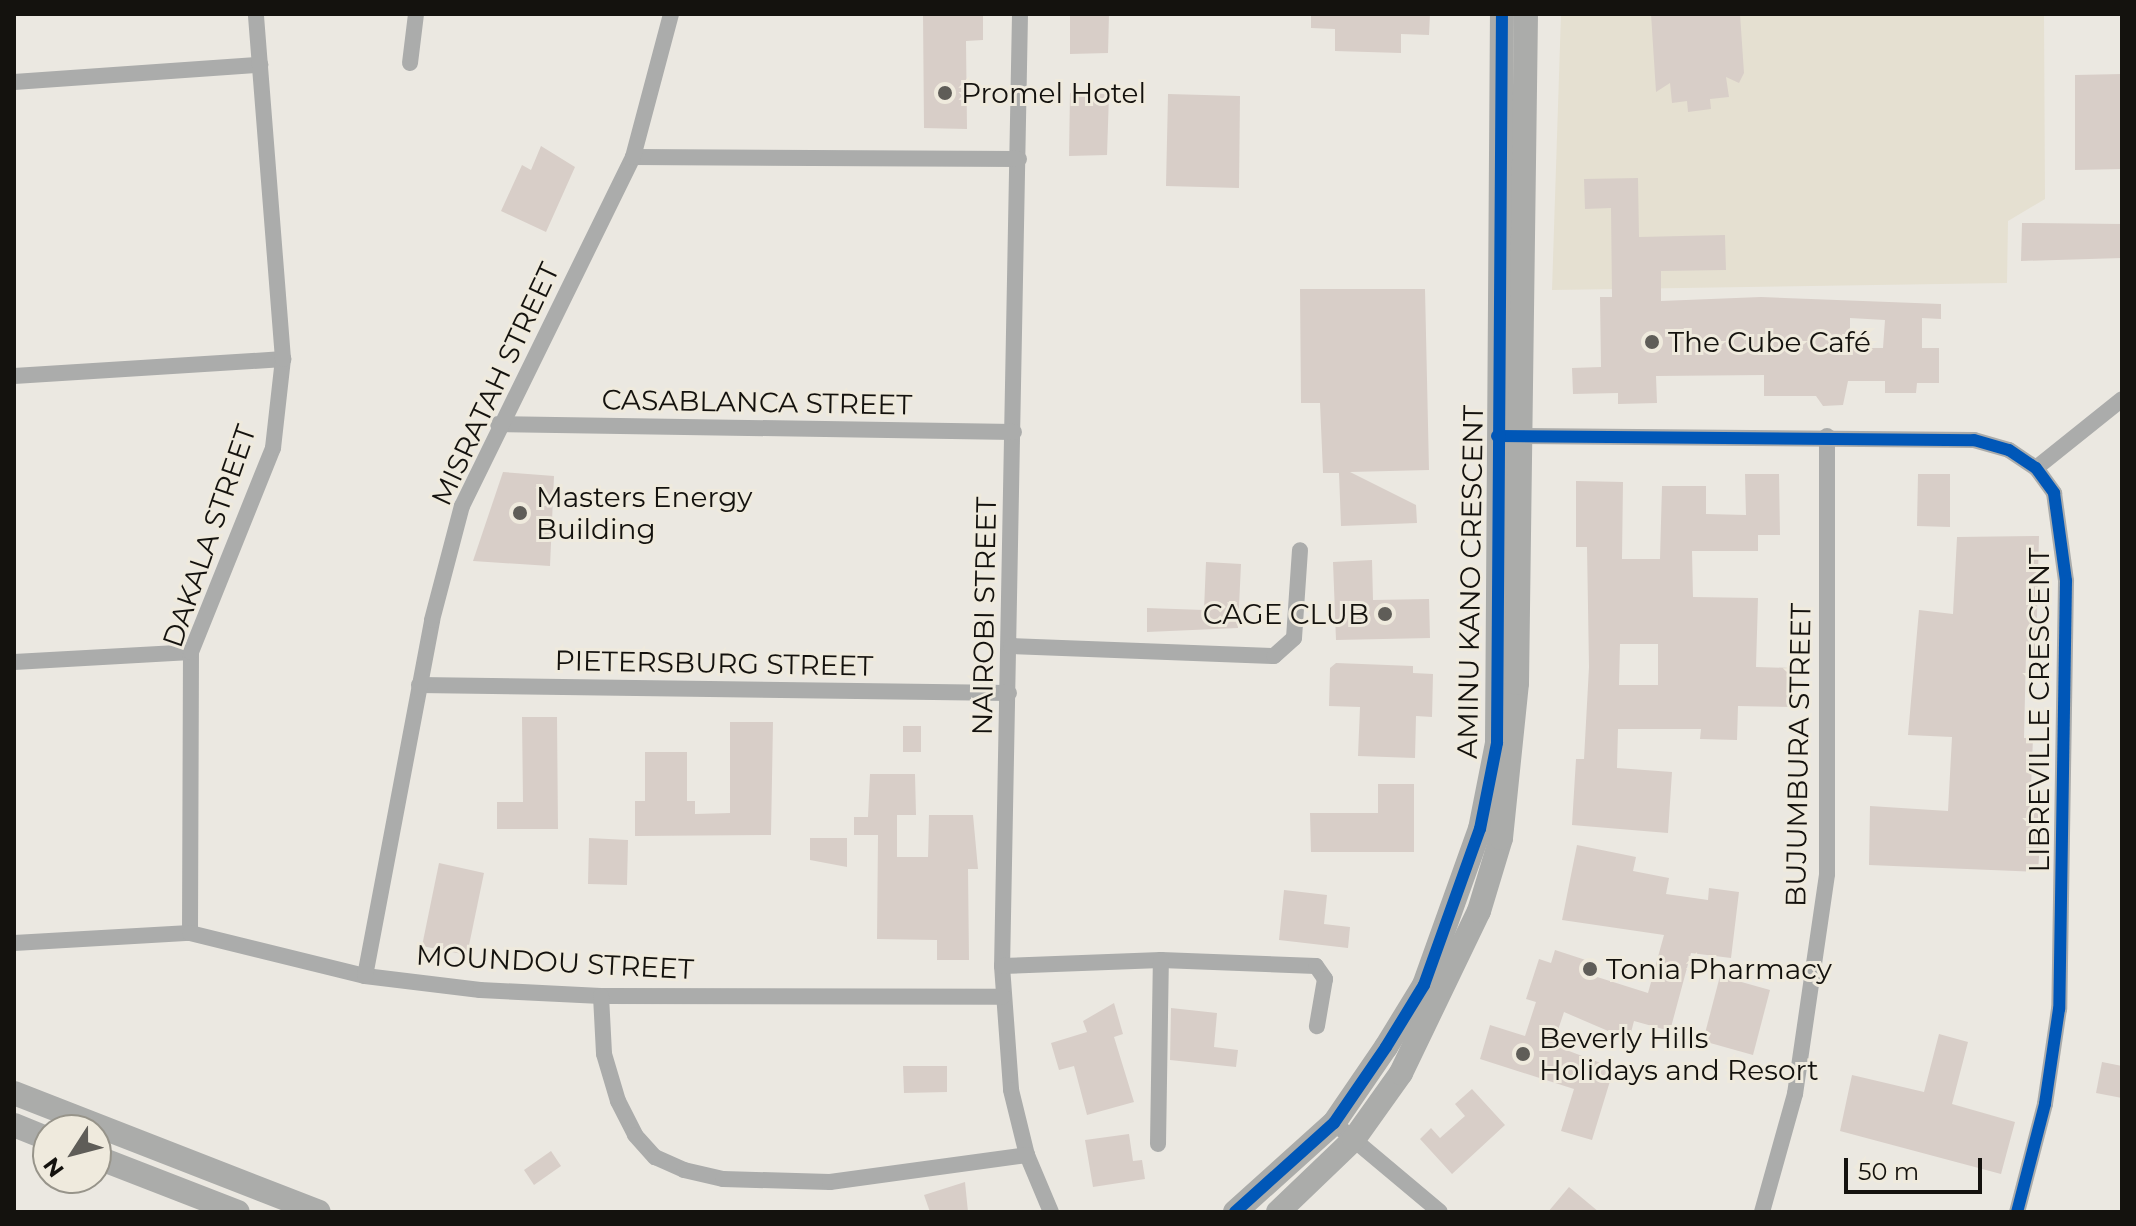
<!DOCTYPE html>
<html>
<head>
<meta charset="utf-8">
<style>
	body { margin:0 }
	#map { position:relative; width:2136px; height:1226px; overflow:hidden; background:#ebe8e1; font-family:Montserrat,sans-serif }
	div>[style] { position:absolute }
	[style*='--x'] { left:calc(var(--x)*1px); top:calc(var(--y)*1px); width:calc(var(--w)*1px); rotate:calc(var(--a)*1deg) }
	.built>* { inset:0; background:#e5e0d1 }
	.building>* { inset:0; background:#d8cec8 }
	.street>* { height:16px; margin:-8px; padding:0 8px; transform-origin:8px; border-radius:8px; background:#abacab }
	.secondary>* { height:24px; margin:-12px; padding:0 12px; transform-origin:12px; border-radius:12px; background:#abacaa }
	.cycleway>* { height:12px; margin:-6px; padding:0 6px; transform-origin:6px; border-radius:6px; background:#0057b8 }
	.dots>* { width:22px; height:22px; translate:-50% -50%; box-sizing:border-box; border:4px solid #efeadd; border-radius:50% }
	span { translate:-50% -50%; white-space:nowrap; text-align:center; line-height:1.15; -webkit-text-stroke:6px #efeadd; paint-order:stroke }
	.poi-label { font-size:28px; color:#14120e }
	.left { translate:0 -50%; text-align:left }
	.right { translate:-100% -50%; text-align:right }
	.street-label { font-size:28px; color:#14120e }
	.frame { position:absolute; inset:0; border:16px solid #14120e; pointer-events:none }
	.north { position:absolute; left:32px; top:1114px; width:80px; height:80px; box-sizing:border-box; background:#efeadd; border:2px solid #97948a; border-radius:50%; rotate:234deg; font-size:22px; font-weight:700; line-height:32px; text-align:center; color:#14120e }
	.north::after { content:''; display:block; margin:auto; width:28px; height:36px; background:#5f5d58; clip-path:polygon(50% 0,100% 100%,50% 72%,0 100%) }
	.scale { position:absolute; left:1844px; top:1158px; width:138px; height:36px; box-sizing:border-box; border:4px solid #14120e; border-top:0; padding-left:10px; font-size:24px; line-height:28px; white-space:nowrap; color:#14120e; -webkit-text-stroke:6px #efeadd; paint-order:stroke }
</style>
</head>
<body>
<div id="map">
	<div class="built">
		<div style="clip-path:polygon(1561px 14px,2044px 14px,2045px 199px,2008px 221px,2007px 283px,1552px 290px)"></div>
	</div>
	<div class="building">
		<div style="clip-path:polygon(923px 14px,983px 14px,983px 40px,966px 41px,967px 129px,924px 128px)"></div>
		<div style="clip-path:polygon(1070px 14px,1109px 14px,1108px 53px,1070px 54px)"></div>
		<div style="clip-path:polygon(1311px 14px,1430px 14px,1429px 35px,1401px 34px,1401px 53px,1335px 51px,1335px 29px,1311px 28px)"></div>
		<div style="clip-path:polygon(1651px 14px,1740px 14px,1744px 73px,1739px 83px,1726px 77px,1729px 97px,1710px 99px,1711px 109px,1688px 112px,1687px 101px,1672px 103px,1670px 83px,1656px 92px)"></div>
		<div style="clip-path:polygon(2122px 74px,2122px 169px,2075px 170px,2075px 75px)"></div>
		<div style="clip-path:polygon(1070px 93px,1109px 94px,1107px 155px,1069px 156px)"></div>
		<div style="clip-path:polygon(1168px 94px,1240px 96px,1239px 188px,1166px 186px)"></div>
		<div style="clip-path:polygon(541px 146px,575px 167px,546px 232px,501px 211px,522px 165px,531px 170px)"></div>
		<div style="clip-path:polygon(evenodd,1638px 178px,1639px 237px,1725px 235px,1726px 270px,1661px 271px,1661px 301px,1761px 297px,1941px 304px,1941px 319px,1922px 318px,1922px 348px,1939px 348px,1939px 383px,1917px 383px,1916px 393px,1885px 393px,1885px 381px,1848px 381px,1843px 405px,1823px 406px,1816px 396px,1764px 396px,1764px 375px,1656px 376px,1657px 403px,1618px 404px,1618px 393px,1573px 394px,1572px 368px,1601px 367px,1600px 297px,1612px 297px,1611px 208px,1585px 209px,1584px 179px,1638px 178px,1850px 318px,1885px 320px,1883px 348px,1850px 348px,1850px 318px)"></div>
		<div style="clip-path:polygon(2022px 223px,2122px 224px,2122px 258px,2021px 261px)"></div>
		<div style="clip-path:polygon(1300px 289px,1425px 289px,1429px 470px,1350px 472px,1416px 505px,1417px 523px,1341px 526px,1339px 473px,1323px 473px,1320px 403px,1301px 403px)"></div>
		<div style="clip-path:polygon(503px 472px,554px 476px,550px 566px,473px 561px)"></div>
		<div style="clip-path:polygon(evenodd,1745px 474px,1779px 474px,1780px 535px,1758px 535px,1758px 551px,1692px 551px,1693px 597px,1758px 598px,1756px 667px,1793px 668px,1792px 707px,1738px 706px,1737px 740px,1700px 739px,1701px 729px,1618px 729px,1617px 768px,1672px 772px,1668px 833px,1572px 825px,1576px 759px,1584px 759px,1589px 667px,1587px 547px,1576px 547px,1576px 481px,1623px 482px,1622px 559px,1660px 559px,1662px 486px,1706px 486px,1706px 514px,1746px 515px,1745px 474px,1620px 644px,1658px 644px,1658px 685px,1619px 685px,1620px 644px)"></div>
		<div style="clip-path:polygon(1918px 474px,1950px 474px,1950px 527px,1917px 526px)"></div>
		<div style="clip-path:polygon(2039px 536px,2036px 653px,2026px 653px,2024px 738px,2033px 738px,2030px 812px,2042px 812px,2038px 872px,1869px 865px,1870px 806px,1948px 811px,1952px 737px,1908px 735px,1919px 610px,1953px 614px,1957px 537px)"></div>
		<div style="clip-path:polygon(1372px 560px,1373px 600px,1429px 599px,1430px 638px,1336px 640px,1333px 562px)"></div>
		<div style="clip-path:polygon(1206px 562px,1241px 564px,1238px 628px,1147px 632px,1147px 608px,1204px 610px)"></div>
		<div style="clip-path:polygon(1336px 663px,1413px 666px,1413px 673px,1433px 674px,1432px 717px,1416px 716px,1415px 758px,1358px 756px,1360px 707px,1329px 706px,1330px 668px)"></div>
		<div style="clip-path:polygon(522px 717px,557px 717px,558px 829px,497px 829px,497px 802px,523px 802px)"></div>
		<div style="clip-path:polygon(730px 722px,773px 722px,771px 835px,635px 836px,635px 801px,645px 801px,645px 752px,687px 752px,687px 801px,695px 801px,695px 814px,730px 813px)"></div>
		<div style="clip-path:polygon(903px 726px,921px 726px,921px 752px,903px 752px)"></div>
		<div style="clip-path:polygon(870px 774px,915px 774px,916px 815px,897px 815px,897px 857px,928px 857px,929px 815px,973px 815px,978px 869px,968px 869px,969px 960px,937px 960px,937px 940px,877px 939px,878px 835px,854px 835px,854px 817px,868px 817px)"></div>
		<div style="clip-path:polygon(1378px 784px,1414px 784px,1414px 852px,1311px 852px,1310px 813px,1378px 813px)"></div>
		<div style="clip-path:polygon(589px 838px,628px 840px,627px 885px,588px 884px)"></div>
		<div style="clip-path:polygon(810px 838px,847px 838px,847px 867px,810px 860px)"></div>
		<div style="clip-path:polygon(1577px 845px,1636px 857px,1633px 871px,1669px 878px,1666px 894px,1708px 900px,1709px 888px,1739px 892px,1731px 958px,1691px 953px,1670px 1031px,1634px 1021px,1629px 1040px,1564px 1012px,1553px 1045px,1614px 1068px,1592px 1140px,1561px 1131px,1574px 1089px,1480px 1059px,1490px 1025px,1525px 1036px,1536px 1002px,1526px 999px,1539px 959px,1551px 963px,1555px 950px,1598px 964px,1594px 976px,1648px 993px,1664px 935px,1562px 920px)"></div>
		<div style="clip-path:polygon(439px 863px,484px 873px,467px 955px,422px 946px)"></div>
		<div style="clip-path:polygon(1284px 890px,1327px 895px,1324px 924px,1350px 927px,1348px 948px,1279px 940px)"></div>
		<div style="clip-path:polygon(1720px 976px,1770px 990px,1753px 1055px,1703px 1041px)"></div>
		<div style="clip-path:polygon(1114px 1003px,1123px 1034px,1114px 1037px,1134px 1102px,1087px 1115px,1074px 1066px,1059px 1070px,1051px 1043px,1087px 1032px,1083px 1021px)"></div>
		<div style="clip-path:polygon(1171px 1008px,1217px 1013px,1214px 1047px,1238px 1050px,1236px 1067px,1170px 1060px)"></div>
		<div style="clip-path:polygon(1939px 1034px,1968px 1042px,1952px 1104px,2015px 1122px,2001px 1174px,1840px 1131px,1852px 1075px,1924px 1092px)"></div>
		<div style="clip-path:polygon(2102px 1062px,2122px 1066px,2122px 1098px,2096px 1093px)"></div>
		<div style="clip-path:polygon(903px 1066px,947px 1066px,947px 1092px,904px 1093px)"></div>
		<div style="clip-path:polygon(1472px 1089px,1505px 1125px,1452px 1174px,1420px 1139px,1431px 1128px,1440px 1138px,1465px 1116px,1455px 1104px)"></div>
		<div style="clip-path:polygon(1129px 1134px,1133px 1161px,1142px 1160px,1145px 1179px,1093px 1187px,1085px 1140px)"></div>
		<div style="clip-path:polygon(551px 1151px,561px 1166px,534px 1185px,524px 1170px)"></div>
		<div style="clip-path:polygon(965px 1182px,968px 1212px,930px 1212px,924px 1195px)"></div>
		<div style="clip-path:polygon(1569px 1187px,1599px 1212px,1548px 1212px)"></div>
	</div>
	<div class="street">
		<div style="--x:1020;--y:14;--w:952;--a:91.08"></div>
		<div style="--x:1002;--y:966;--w:124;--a:85.8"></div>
		<div style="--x:1011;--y:1090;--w:67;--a:76.2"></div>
		<div style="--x:1027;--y:1155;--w:62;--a:67.2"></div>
		<div style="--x:410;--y:63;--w:49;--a:-83"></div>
		<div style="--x:14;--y:82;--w:247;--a:-4"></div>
		<div style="--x:633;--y:157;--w:386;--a:0.3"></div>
		<div style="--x:14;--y:376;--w:270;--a:-3.6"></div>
		<div style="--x:498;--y:424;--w:516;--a:0.89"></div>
		<div style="--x:1512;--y:436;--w:462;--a:0.5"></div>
		<div style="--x:1974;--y:440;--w:36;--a:16"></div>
		<div style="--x:2009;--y:450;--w:32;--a:34"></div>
		<div style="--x:2036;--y:468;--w:31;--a:54"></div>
		<div style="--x:2054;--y:493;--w:89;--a:82.2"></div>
		<div style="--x:2066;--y:581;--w:428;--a:90.9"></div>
		<div style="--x:2059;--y:1009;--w:96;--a:98.4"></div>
		<div style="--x:2045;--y:1104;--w:112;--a:104.5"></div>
		<div style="--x:2036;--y:468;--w:110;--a:-38.7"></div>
		<div style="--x:1011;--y:646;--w:263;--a:2.2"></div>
		<div style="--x:1274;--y:656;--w:27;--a:-42"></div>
		<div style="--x:1294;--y:638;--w:88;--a:-86.1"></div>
		<div style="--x:14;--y:662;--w:177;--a:-3.2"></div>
		<div style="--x:419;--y:685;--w:590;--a:0.78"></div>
		<div style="--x:190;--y:933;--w:281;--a:-89.8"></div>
		<div style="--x:191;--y:652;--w:220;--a:-68.1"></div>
		<div style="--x:273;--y:448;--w:90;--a:-83.6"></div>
		<div style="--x:283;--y:359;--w:346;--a:-94.5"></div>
		<div style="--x:14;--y:943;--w:176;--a:-3.3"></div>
		<div style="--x:190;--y:933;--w:180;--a:13.8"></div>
		<div style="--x:365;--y:976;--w:116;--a:6.9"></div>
		<div style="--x:480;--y:990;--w:121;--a:2.8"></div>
		<div style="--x:601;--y:996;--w:402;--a:0.1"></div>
		<div style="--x:1002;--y:966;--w:159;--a:-2.2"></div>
		<div style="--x:1161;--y:960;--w:155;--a:2.2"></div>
		<div style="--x:1316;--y:966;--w:16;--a:55"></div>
		<div style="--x:1325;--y:979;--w:48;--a:99.7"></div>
		<div style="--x:365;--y:976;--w:362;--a:-79.3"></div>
		<div style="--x:432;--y:620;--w:118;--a:-75.3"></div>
		<div style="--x:462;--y:506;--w:389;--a:-63.9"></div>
		<div style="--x:633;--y:157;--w:148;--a:-75.1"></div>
		<div style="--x:601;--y:996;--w:58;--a:87"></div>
		<div style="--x:604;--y:1054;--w:49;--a:73.4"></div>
		<div style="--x:618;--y:1101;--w:38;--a:63"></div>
		<div style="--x:635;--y:1135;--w:30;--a:48"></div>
		<div style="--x:655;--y:1157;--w:32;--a:24"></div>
		<div style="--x:684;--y:1170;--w:40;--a:13"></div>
		<div style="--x:723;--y:1179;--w:107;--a:1.6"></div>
		<div style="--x:830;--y:1182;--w:199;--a:-7.8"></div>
		<div style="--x:1334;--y:1123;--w:138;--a:40"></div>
		<div style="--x:1158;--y:1144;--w:184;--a:-89.1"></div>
		<div style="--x:1762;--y:1212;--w:123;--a:-74.4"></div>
		<div style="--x:1795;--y:1094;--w:222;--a:-81.7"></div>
		<div style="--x:1827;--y:874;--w:438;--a:-90"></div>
	</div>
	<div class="secondary">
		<div style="--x:14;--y:1093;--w:327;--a:21.3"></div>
		<div style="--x:14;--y:1125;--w:37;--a:22"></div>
		<div style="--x:96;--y:1157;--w:152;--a:21.2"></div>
		<div style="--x:1235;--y:1212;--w:133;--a:-42"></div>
		<div style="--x:1334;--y:1123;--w:92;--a:-55.6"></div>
		<div style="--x:1386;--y:1047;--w:73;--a:-58.5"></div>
		<div style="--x:1424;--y:985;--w:166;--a:-70.3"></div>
		<div style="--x:1480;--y:829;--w:88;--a:-78.8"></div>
		<div style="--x:1497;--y:743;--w:729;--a:-89.61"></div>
		<div style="--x:1278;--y:1212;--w:105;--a:-43.8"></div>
		<div style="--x:1354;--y:1139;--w:81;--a:-54.5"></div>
		<div style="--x:1401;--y:1073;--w:180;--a:-64.3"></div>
		<div style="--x:1479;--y:911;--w:76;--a:-73.2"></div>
		<div style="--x:1501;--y:838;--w:156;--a:-84.1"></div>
		<div style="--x:1517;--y:683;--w:669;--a:-89.23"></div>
	</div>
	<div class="cycleway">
		<div style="--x:1497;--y:436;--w:477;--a:0.5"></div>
		<div style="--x:1974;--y:440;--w:36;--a:16"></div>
		<div style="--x:2009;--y:450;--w:32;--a:34"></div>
		<div style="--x:2036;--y:468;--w:31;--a:54"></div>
		<div style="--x:2054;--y:493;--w:89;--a:82.2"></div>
		<div style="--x:2066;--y:581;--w:428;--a:90.9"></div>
		<div style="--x:2059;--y:1009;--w:96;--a:98.4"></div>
		<div style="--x:2045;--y:1104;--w:112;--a:104.5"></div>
		<div style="--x:1235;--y:1212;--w:133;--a:-42"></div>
		<div style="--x:1334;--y:1123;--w:92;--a:-55.6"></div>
		<div style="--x:1386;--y:1047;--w:73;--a:-58.5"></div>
		<div style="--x:1424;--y:985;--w:166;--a:-70.3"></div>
		<div style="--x:1480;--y:829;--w:88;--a:-78.8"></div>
		<div style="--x:1497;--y:743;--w:729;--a:-89.61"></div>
	</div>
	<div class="dots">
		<div style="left:945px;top:93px;background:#5f5d58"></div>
		<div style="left:1652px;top:342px;background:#5f5d58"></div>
		<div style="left:520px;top:513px;background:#5f5d58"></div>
		<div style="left:1385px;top:614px;background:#5f5d58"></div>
		<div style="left:1590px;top:969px;background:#5f5d58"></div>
		<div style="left:1523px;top:1054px;background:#5f5d58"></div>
	</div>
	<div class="poi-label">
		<span class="left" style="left:961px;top:93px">Promel Hotel</span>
		<span class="left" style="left:1668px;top:342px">The Cube Café</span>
		<span class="left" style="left:536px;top:513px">Masters Energy<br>Building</span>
		<span class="right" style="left:1369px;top:614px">CAGE CLUB</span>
		<span class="left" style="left:1606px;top:969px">Tonia Pharmacy</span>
		<span class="left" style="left:1539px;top:1054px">Beverly Hills<br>Holidays and Resort</span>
	</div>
	<div class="street-label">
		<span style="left:495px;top:384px;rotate:-65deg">MISRATAH STREET</span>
		<span style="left:757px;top:402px;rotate:1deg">CASABLANCA STREET</span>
		<span style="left:209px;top:536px;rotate:-71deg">DAKALA STREET</span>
		<span style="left:1470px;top:582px;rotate:-89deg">AMINU KANO CRESCENT</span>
		<span style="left:984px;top:616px;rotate:-89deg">NAIROBI STREET</span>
		<span style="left:714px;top:663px;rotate:1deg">PIETERSBURG STREET</span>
		<span style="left:2039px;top:710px;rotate:-90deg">LIBREVILLE CRESCENT</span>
		<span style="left:1798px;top:755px;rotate:-89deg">BUJUMBURA STREET</span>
		<span style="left:555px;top:962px;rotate:3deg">MOUNDOU STREET</span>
	</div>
	<div class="frame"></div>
	<div class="north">N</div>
	<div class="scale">50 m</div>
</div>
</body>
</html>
